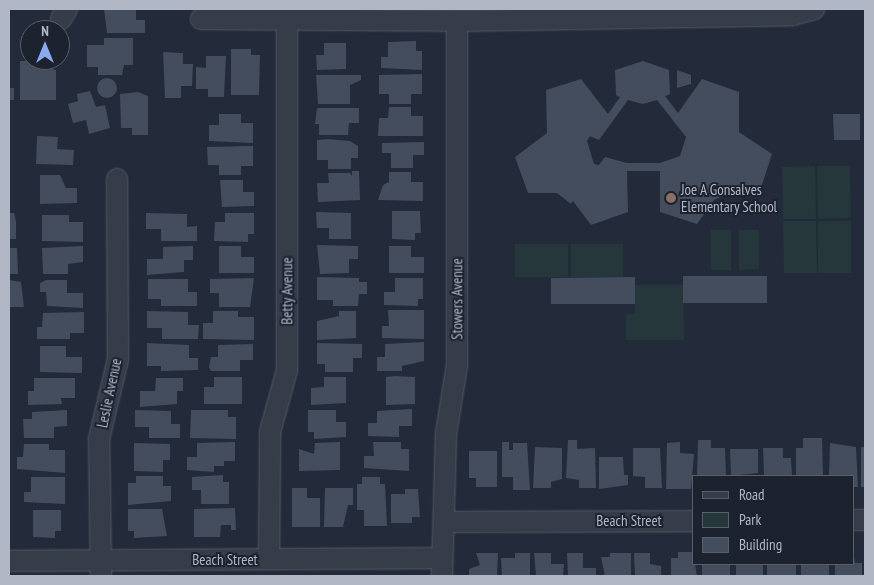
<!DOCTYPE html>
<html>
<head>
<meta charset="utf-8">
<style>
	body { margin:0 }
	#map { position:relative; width:874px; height:585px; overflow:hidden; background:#232a39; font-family:"PT Sans Narrow",sans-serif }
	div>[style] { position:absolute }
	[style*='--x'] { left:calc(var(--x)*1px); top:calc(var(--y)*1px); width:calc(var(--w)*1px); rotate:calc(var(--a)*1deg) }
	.green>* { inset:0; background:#26373b }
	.building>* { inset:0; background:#444d5d }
	.round { border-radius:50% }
	.roads { filter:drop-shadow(0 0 1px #545a67) drop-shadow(0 0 1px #545a67) }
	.minor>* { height:20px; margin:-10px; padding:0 10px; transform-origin:10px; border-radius:10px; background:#363d49 }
	.dots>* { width:14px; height:14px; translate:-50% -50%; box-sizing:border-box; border:2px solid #1c222e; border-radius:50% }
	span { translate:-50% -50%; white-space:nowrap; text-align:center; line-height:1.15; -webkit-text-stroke:4px #1c222e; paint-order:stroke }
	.poi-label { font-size:15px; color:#b1b7c5 }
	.left { translate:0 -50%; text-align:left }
	.street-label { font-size:15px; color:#b1b7c5 }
	.frame { position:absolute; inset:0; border:10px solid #b1b7c5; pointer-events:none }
	.legend { position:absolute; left:692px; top:475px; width:162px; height:90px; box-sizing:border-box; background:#1c222e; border:1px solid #585e6a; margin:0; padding:6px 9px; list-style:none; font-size:15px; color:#b1b7c5 }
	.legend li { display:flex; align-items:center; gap:10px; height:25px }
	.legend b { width:25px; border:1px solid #585e6a }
	.north { position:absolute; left:20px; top:20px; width:50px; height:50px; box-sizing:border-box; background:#1c222e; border:1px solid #585e6a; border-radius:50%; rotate:0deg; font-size:14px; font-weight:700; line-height:20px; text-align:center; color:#b1b7c5 }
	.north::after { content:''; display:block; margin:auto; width:18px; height:22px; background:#8aa9f2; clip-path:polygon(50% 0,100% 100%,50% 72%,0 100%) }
</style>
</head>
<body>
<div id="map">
	<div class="green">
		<div style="clip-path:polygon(815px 166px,816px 219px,783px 219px,782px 167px)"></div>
		<div style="clip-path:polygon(817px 166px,850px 166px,851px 218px,818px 219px)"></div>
		<div style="clip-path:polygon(783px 221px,816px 221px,817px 273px,784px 273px)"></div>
		<div style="clip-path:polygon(818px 221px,851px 221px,851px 273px,818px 273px)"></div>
		<div style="clip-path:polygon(711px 230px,731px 230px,731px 270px,711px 270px)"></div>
		<div style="clip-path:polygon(739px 230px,759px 230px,759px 269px,739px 270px)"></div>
		<div style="clip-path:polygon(515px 244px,568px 244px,568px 277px,515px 277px)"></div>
		<div style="clip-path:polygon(571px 244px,623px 244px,623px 277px,571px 277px)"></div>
		<div style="clip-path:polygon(635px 285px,683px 285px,684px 340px,626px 340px,626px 314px,635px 314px)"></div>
	</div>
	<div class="building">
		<div style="clip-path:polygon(104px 9px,136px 9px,136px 20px,145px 20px,145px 33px,107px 33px)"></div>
		<div style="clip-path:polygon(104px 38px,133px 38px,133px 65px,124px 65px,122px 75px,98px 75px,98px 67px,87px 67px,87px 45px,104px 45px)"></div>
		<div style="clip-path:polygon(416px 41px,416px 51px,422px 51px,422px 70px,381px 68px,381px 57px,388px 57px,388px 42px)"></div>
		<div style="clip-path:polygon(324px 43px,346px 43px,346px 69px,317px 70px,316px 55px,324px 55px)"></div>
		<div style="clip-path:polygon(231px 49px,251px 49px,251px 55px,260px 55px,259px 95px,231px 95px)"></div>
		<div style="clip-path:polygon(163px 52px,183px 53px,183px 64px,193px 64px,192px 86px,181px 86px,181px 98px,165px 98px)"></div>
		<div style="clip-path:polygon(206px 56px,226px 56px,224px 97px,208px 97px,208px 89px,196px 89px,196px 67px,206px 68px)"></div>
		<div style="clip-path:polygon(20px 61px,44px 61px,44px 67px,56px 70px,56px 100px,20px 100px)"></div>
		<div style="clip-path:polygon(evenodd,643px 61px,669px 70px,670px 94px,665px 96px,678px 113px,702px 79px,739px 92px,739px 132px,772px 154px,760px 191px,731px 192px,714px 200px,697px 224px,660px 212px,660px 171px,627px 171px,628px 212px,591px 225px,573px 201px,571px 204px,557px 193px,528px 193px,515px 157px,547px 133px,546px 90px,581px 79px,608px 114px,620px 97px,616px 95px,615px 70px,643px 61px,628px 100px,643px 104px,657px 100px,686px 137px,680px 156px,660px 163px,627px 163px,605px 157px,599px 165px,594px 164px,587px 141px,590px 136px,599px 140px,628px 100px)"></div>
		<div style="clip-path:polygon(677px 70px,691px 75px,691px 84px,677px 88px)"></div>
		<div style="clip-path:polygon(422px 74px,422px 94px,411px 94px,411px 104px,389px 104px,389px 94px,379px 94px,379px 75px)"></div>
		<div style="clip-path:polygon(316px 75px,361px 75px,361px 80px,350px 85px,350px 104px,318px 104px)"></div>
		<div class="round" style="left:97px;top:78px;width:20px;height:20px"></div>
		<div style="clip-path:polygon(9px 88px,14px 88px,14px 100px,9px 100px)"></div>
		<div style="clip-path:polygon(90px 91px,96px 107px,105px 105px,110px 128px,89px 134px,86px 120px,73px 123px,68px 104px,78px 101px,77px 94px)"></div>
		<div style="clip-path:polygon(138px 92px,148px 96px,148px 135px,132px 135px,132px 128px,121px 128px,120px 94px)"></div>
		<div style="clip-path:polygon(389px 107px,411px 107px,411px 116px,423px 116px,423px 136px,378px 136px,379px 118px,388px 118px)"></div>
		<div style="clip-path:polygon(317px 108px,359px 108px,359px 123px,349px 123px,348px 135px,319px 135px,319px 124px,315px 124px)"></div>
		<div style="clip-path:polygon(219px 114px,241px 114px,241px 123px,253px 123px,253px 143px,209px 141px,209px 125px,219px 125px)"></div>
		<div style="clip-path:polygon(833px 114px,860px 114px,860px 140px,834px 140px)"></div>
		<div style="clip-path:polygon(37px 136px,58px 137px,57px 149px,74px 150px,73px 165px,36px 164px)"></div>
		<div style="clip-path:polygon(328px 139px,350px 141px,358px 146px,358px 158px,351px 158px,351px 169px,328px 169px,328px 160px,317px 160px,317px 140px)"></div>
		<div style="clip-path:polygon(424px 142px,424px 155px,413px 155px,413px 168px,391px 168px,391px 153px,382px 153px,382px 143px)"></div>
		<div style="clip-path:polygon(253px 146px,253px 166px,241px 166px,241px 175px,219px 175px,219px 165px,208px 165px,207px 147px)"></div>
		<div style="clip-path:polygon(352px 171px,359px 171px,360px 200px,318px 202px,317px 183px,329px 183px,328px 173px,350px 173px,352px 176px)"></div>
		<div style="clip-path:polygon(389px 172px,411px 172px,411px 182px,423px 182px,423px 201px,378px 200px,383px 185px,389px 182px)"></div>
		<div style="clip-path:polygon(40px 175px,60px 175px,66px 188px,77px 188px,77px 203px,40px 204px)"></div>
		<div style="clip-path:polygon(220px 180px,243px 180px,243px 192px,254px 192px,254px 206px,222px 207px)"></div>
		<div style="clip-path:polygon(392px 211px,420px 211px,421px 233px,415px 233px,415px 240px,392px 239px)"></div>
		<div style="clip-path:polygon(316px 212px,351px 213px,351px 239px,329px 239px,329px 228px,317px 228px)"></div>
		<div style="clip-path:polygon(9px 213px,14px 213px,16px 221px,16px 239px,9px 239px)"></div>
		<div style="clip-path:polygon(146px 213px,187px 214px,187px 227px,197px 226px,197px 241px,161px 241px,161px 229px,146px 229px)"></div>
		<div style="clip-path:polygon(225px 213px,254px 213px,254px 234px,248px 234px,248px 242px,214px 241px,215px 222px,225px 222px)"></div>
		<div style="clip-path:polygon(42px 215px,69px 215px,69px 222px,83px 222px,83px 242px,42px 241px)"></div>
		<div style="clip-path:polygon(317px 245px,358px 246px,358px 259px,349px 259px,349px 273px,320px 274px)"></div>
		<div style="clip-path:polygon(83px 246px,83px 262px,68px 264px,68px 274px,43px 274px,42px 248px)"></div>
		<div style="clip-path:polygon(193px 246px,193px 260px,184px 260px,184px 272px,147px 275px,147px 259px,163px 259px,163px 247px)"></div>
		<div style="clip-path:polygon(219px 246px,241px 246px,241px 257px,254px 257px,254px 273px,219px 273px)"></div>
		<div style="clip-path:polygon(389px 246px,411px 246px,411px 257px,424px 257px,424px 273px,389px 273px)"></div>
		<div style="clip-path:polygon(9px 248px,17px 248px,18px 274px,9px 274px)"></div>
		<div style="clip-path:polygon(683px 276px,767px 276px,767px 303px,683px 303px)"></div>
		<div style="clip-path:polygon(317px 277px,359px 278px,359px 282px,367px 282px,367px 294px,359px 294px,358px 306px,333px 306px,333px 300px,317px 300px)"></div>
		<div style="clip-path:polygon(635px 277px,635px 304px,551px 304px,551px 278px)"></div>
		<div style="clip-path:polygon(254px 278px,250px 307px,219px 307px,219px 293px,210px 293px,210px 279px)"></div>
		<div style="clip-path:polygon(395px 278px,423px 278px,423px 299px,418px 299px,418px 306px,384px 305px,384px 292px,395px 292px)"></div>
		<div style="clip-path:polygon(148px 279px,188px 279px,188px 292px,197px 292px,197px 306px,161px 306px,161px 299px,148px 299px)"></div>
		<div style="clip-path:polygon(9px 280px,21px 282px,24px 307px,9px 307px)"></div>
		<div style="clip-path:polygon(46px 280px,67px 280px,67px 293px,83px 293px,83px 308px,47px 306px,46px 292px,40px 292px,40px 283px)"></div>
		<div style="clip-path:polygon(388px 310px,424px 310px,424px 339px,382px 338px,382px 326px,389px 326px)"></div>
		<div style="clip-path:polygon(147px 311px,188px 312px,188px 325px,199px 325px,198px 339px,162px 339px,162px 328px,147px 328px)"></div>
		<div style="clip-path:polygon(213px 311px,238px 311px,238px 317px,254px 317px,254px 340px,203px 339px,203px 323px,213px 323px)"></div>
		<div style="clip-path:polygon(339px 311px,356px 311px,356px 338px,317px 340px,317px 321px,339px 316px)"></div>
		<div style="clip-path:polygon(84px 312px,84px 333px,70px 333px,70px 339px,37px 339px,37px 327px,42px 327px,43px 313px)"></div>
		<div style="clip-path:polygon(424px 342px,424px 361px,402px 366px,402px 371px,377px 371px,377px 357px,385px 357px,385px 344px)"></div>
		<div style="clip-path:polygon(147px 343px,189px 345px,189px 358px,198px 358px,198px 370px,161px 371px,161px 366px,147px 366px)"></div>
		<div style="clip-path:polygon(317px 343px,362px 344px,362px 358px,353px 358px,353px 372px,325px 372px,325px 364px,317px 364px)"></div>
		<div style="clip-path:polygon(253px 344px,253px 360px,240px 360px,240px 371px,211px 371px,209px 367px,211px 357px,218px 357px,218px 345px)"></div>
		<div style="clip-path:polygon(40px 346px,66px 346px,66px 357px,82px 357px,82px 373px,40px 372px)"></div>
		<div style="clip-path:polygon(395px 376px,415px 377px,415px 404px,386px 405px,386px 377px)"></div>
		<div style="clip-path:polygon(214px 377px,242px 377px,242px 404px,204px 404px,204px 387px,214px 387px)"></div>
		<div style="clip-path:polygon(324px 377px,346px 377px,346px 403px,311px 405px,311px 388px,324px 387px)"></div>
		<div style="clip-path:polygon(34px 378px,75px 378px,75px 398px,61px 398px,62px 404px,28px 405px,28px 391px,34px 391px)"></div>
		<div style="clip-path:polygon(156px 378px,183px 378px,183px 391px,177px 391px,177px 404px,140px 407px,140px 391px,155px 391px)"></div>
		<div style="clip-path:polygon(412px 409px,412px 426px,399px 426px,399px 437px,368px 436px,368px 423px,377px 423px,377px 411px)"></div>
		<div style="clip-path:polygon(67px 410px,67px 426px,54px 427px,54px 438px,24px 438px,23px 419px,32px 419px,32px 412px)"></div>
		<div style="clip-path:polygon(135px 410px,171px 411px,171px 424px,180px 424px,180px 438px,149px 438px,149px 427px,135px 427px)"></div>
		<div style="clip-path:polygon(191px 410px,228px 410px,228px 417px,236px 417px,236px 439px,190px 438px)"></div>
		<div style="clip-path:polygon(308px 410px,336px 410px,336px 422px,346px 422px,346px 437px,314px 439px,314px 432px,308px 432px)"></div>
		<div style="clip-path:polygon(803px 438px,822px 438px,823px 475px,796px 476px,796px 448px,803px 448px)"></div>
		<div style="clip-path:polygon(568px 440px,577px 440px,577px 449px,595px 448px,596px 488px,579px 488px,579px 480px,566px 478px)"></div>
		<div style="clip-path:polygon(698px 440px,711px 440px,711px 448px,725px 448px,726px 476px,697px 476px)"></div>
		<div style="clip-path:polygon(235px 442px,235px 461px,224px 461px,224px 466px,214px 466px,214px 472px,187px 470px,187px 457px,197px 457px,197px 443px)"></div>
		<div style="clip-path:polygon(340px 442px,340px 470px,299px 471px,299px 449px,314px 454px,315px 443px)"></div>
		<div style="clip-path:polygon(373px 442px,401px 442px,401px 449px,409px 449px,409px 471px,364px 468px,364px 456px,374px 456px)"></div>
		<div style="clip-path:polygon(502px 442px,509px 442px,509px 450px,513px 450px,513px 443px,527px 443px,530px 490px,513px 490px,513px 477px,502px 477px)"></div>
		<div style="clip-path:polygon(680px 442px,680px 453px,694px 454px,691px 489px,666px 489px,667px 443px)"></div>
		<div style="clip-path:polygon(134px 443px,170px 444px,170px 460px,163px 460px,163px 472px,134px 471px)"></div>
		<div style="clip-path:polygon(830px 443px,856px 447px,858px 487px,853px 487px,853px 476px,829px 475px)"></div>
		<div style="clip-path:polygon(24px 444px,49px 444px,49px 450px,65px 450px,65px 473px,17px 469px,17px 457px,23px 457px)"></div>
		<div style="clip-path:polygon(535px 447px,562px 448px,562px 479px,551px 482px,551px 488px,533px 488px)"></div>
		<div style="clip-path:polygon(861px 447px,865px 447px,865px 487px,861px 487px)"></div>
		<div style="clip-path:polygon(633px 448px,660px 448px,662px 488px,645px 488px,645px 477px,633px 476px)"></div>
		<div style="clip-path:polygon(763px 448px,783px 448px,783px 458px,791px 458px,792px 476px,764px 476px)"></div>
		<div style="clip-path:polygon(730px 449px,758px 449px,758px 473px,731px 476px)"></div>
		<div style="clip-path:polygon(469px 451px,497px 451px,497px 487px,476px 487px,476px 478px,469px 478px)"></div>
		<div style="clip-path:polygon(599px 457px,623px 457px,624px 475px,628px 475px,628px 485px,599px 489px)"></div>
		<div style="clip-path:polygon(223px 475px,223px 482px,229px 482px,229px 504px,201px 504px,201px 490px,192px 490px,192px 477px)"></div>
		<div style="clip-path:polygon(136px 476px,163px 476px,163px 486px,171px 486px,171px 501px,128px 505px,128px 483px,136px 483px)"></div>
		<div style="clip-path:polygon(31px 477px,65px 477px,65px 504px,24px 502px,24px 492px,31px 492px)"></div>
		<div style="clip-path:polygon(362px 477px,380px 477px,380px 484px,385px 484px,387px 526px,364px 526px,364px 510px,357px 510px,357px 484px,362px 484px)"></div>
		<div style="clip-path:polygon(292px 488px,307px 488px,307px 498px,320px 498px,320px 527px,292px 527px)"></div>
		<div style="clip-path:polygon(325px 488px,353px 488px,353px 505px,348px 505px,343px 527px,324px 527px)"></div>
		<div style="clip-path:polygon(405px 489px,418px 489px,420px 517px,412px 517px,412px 523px,391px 523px,391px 494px,405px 494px)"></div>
		<div style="clip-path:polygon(235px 508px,236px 530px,231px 530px,231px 525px,221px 525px,220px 537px,194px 537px,194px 509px)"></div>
		<div style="clip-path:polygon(128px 509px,162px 509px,167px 536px,134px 538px,134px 531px,128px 531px)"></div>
		<div style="clip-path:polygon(33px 510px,61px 510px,61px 531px,55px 531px,55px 538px,33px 537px)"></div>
		<div style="clip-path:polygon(678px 552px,693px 552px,697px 576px,671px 576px,671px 558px,678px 558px)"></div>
		<div style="clip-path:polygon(853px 552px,855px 563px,862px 563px,862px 576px,835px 576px,835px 564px,853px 564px)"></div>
		<div style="clip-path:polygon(476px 553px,498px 553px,497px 576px,469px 576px,469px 569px,480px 565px)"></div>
		<div style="clip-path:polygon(515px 553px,530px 553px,530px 576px,502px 576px,501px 558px,515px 558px)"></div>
		<div style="clip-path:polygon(534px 553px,551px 553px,551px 564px,564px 564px,563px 576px,536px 576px)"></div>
		<div style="clip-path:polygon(567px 553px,583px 553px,583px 568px,596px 568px,596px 576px,568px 576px)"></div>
		<div style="clip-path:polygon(610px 553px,631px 553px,631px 576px,605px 576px,601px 557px,610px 557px)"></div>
		<div style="clip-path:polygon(634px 553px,650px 553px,650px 564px,661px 566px,661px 576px,635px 576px)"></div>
		<div style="clip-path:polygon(702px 564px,730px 564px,730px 576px,702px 576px)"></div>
		<div style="clip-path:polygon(736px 564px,763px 564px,763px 576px,736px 576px)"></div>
		<div style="clip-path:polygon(767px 564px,796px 564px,796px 576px,767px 576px)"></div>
		<div style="clip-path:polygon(801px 564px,829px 564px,829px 576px,801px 576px)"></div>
	</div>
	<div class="roads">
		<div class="minor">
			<div style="--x:61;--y:19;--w:12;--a:-59"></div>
			<div style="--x:201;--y:19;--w:256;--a:0.4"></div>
			<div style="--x:457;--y:21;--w:335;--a:-1"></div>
			<div style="--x:792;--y:15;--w:23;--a:-15"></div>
			<div style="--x:853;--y:520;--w:12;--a:0"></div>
			<div style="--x:446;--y:522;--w:247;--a:-0.2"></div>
			<div style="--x:269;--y:559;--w:127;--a:-89.5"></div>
			<div style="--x:270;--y:432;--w:64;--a:-74.7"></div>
			<div style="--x:287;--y:370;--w:350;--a:-90"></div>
			<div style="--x:9;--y:561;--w:433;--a:-0.4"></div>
			<div style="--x:101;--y:576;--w:137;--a:-90.8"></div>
			<div style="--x:99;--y:439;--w:82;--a:-76.6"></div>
			<div style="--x:118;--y:359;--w:180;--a:-90.3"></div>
			<div style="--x:442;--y:576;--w:142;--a:-88.4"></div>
			<div style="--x:446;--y:434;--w:70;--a:-80.9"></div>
			<div style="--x:457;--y:365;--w:344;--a:-90"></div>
		</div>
	</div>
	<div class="dots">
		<div style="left:671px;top:198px;background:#8d6e63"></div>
	</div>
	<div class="poi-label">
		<span class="left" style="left:681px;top:198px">Joe A Gonsalves<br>Elementary School</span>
	</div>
	<div class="street-label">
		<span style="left:287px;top:291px;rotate:-90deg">Betty Avenue</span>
		<span style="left:457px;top:299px;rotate:-90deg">Stowers Avenue</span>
		<span style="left:109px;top:393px;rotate:-78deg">Leslie Avenue</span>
		<span style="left:629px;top:521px">Beach Street</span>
		<span style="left:225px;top:560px">Beach Street</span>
	</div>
	<div class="frame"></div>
	<ul class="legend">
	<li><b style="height:6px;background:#363d49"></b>Road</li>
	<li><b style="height:14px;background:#26373b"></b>Park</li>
	<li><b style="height:14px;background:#444d5d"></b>Building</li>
	</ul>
	<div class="north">N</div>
</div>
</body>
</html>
